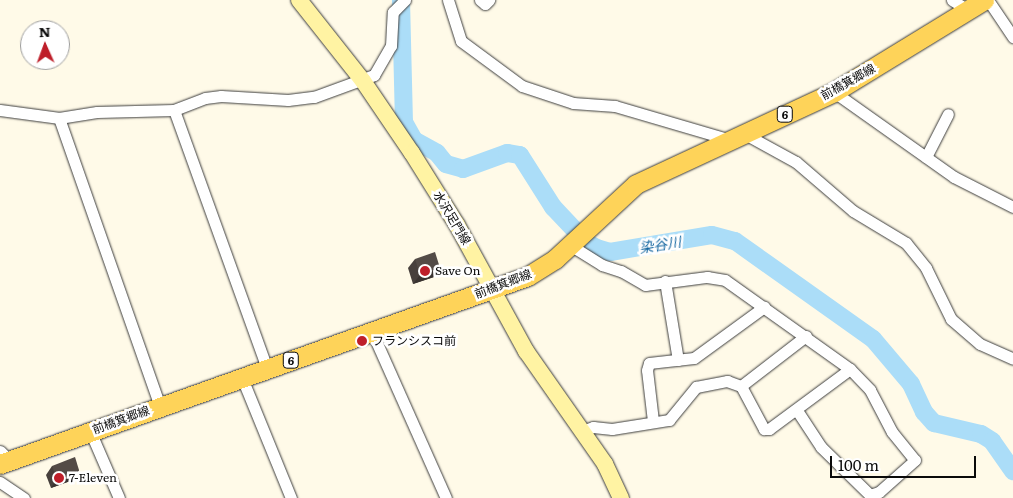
<!DOCTYPE html>
<html>
<head>
<meta charset="utf-8">
<style>
	body { margin:0 }
	#map { position:relative; width:1013px; height:498px; overflow:hidden; background:#fffae8; font-family:Literata,"Noto Sans JP",serif }
	div>[style] { position:absolute }
	[style*='--x'] { left:calc(var(--x)*1px); top:calc(var(--y)*1px); width:calc(var(--w)*1px); rotate:calc(var(--a)*1deg) }
	.river>* { height:18px; margin:-9px; padding:0 9px; transform-origin:9px; border-radius:9px; background:#abddf8 }
	.roads { filter:drop-shadow(0 0 1px #3d3d3d) drop-shadow(0 0 1px #3d3d3d) }
	.street>* { height:11px; margin:-5.5px; padding:0 5.5px; transform-origin:5.5px; border-radius:5.5px; background:#fff }
	.secondary>* { height:16px; margin:-8px; padding:0 8px; transform-origin:8px; border-radius:8px; background:#fff3a3 }
	.primary>* { height:19px; margin:-9.5px; padding:0 9.5px; transform-origin:9.5px; border-radius:9.5px; background:#fed359 }
	.wall>* { inset:0; background:#47403c }
	.shaded-wall>* { inset:0; background:#3a3431 }
	.building>* { inset:0; background:#534b46 }
	.dots>* { width:14px; height:14px; translate:-50% -50%; box-sizing:border-box; border:2px solid #fff; border-radius:50% }
	span { translate:-50% -50%; white-space:nowrap; text-align:center; line-height:1.15; -webkit-text-stroke:5px #fff; paint-order:stroke }
	.shield-label span { padding:1px 4px; background:#fff; border:1px solid; border-radius:4px; -webkit-text-stroke-width:0 }
	.shield-label { font-size:11px; color:#0a0a0a; font-weight:700 }
	.street-label { font-size:12px; color:#0a0a0a }
	.poi-label { font-size:12px; color:#0a0a0a }
	.left { translate:0 -50%; text-align:left }
	.water-label { font-size:14px; color:#11649f; font-style:italic }
	.north { position:absolute; left:20px; top:20px; width:50px; height:50px; box-sizing:border-box; background:#fff; border:1px solid #9d9d9d; border-radius:50%; rotate:358deg; font-size:14px; font-weight:700; line-height:20px; text-align:center; color:#0a0a0a }
	.north::after { content:''; display:block; margin:auto; width:18px; height:22px; background:#be1e29; clip-path:polygon(50% 0,100% 100%,50% 72%,0 100%) }
	.scale { position:absolute; left:830px; top:456px; width:146px; height:22px; box-sizing:border-box; border:2px solid #0a0a0a; border-top:0; padding-left:6px; font-size:15px; line-height:18px; white-space:nowrap; color:#0a0a0a; -webkit-text-stroke:4px #fff; paint-order:stroke }
</style>
</head>
<body>
<div id="map">
	<div class="river">
		<div style="--x:401;--y:0;--w:122;--a:88.6"></div>
		<div style="--x:404;--y:122;--w:21;--a:61"></div>
		<div style="--x:414;--y:140;--w:26;--a:29"></div>
		<div style="--x:437;--y:153;--w:14;--a:51"></div>
		<div style="--x:446;--y:164;--w:18;--a:16"></div>
		<div style="--x:463;--y:169;--w:47;--a:-20"></div>
		<div style="--x:507;--y:153;--w:13;--a:9"></div>
		<div style="--x:520;--y:155;--w:62;--a:57.6"></div>
		<div style="--x:553;--y:207;--w:48;--a:46.7"></div>
		<div style="--x:586;--y:242;--w:13;--a:29"></div>
		<div style="--x:597;--y:248;--w:14;--a:17"></div>
		<div style="--x:610;--y:252;--w:103;--a:-9.5"></div>
		<div style="--x:712;--y:235;--w:24;--a:15"></div>
		<div style="--x:735;--y:241;--w:169;--a:35.4"></div>
		<div style="--x:873;--y:339;--w:59;--a:49.8"></div>
		<div style="--x:911;--y:384;--w:31;--a:65"></div>
		<div style="--x:924;--y:412;--w:15;--a:48"></div>
		<div style="--x:934;--y:423;--w:48;--a:13.2"></div>
		<div style="--x:981;--y:434;--w:13;--a:32"></div>
		<div style="--x:992;--y:441;--w:37;--a:55"></div>
	</div>
	<div class="roads">
		<div class="street">
			<div style="--x:448;--y:0;--w:43;--a:72.4"></div>
			<div style="--x:461;--y:41;--w:76;--a:36.4"></div>
			<div style="--x:522;--y:86;--w:54;--a:18.4"></div>
			<div style="--x:573;--y:103;--w:42;--a:4.1"></div>
			<div style="--x:615;--y:106;--w:117;--a:16.4"></div>
			<div style="--x:480;--y:0;--w:6;--a:39"></div>
			<div style="--x:485;--y:4;--w:6;--a:-45"></div>
			<div style="--x:952;--y:0;--w:19;--a:32"></div>
			<div style="--x:988;--y:0;--w:45;--a:56"></div>
			<div style="--x:834;--y:92;--w:147;--a:35.3"></div>
			<div style="--x:954;--y:177;--w:66;--a:27"></div>
			<div style="--x:0;--y:110;--w:60;--a:7.7"></div>
			<div style="--x:59;--y:118;--w:38;--a:-9"></div>
			<div style="--x:97;--y:112;--w:77;--a:-1.5"></div>
			<div style="--x:174;--y:110;--w:33;--a:-21"></div>
			<div style="--x:205;--y:98;--w:16;--a:-7"></div>
			<div style="--x:221;--y:96;--w:67;--a:3.4"></div>
			<div style="--x:288;--y:100;--w:26;--a:-7"></div>
			<div style="--x:314;--y:97;--w:64;--a:-20.1"></div>
			<div style="--x:374;--y:75;--w:34;--a:-60"></div>
			<div style="--x:391;--y:46;--w:34;--a:-87"></div>
			<div style="--x:393;--y:12;--w:17;--a:-45"></div>
			<div style="--x:174;--y:110;--w:275;--a:70.2"></div>
			<div style="--x:59;--y:118;--w:305;--a:70.7"></div>
			<div style="--x:743;--y:133;--w:60;--a:28.7"></div>
			<div style="--x:796;--y:162;--w:75;--a:40.7"></div>
			<div style="--x:853;--y:211;--w:62;--a:31.1"></div>
			<div style="--x:906;--y:243;--w:32;--a:51"></div>
			<div style="--x:926;--y:268;--w:57;--a:63.9"></div>
			<div style="--x:951;--y:319;--w:38;--a:41"></div>
			<div style="--x:980;--y:344;--w:36;--a:24"></div>
			<div style="--x:926;--y:157;--w:48;--a:-62.9"></div>
			<div style="--x:570;--y:245;--w:38;--a:32"></div>
			<div style="--x:602;--y:265;--w:20;--a:18"></div>
			<div style="--x:621;--y:271;--w:28;--a:30"></div>
			<div style="--x:645;--y:285;--w:63;--a:-7.4"></div>
			<div style="--x:707;--y:277;--w:18;--a:9"></div>
			<div style="--x:725;--y:280;--w:153;--a:35.5"></div>
			<div style="--x:850;--y:369;--w:29;--a:46"></div>
			<div style="--x:870;--y:390;--w:47;--a:62.4"></div>
			<div style="--x:892;--y:432;--w:36;--a:51"></div>
			<div style="--x:915;--y:460;--w:48;--a:138.4"></div>
			<div style="--x:879;--y:492;--w:9;--a:162"></div>
			<div style="--x:870;--y:495;--w:69;--a:-135.6"></div>
			<div style="--x:821;--y:447;--w:45;--a:-123.3"></div>
			<div style="--x:665;--y:281;--w:80;--a:80.7"></div>
			<div style="--x:372;--y:332;--w:182;--a:66"></div>
			<div style="--x:242;--y:378;--w:130;--a:67.8"></div>
			<div style="--x:741;--y:386;--w:82;--a:-37.6"></div>
			<div style="--x:653;--y:421;--w:51;--a:-96.7"></div>
			<div style="--x:647;--y:370;--w:7;--a:-74"></div>
			<div style="--x:649;--y:363;--w:45;--a:-6.3"></div>
			<div style="--x:694;--y:358;--w:87;--a:-36.1"></div>
			<div style="--x:90;--y:431;--w:73;--a:66.6"></div>
			<div style="--x:582;--y:431;--w:12;--a:-20"></div>
			<div style="--x:593;--y:427;--w:19;--a:6"></div>
			<div style="--x:612;--y:429;--w:58;--a:-9"></div>
			<div style="--x:669;--y:420;--w:43;--a:-50.7"></div>
			<div style="--x:696;--y:387;--w:32;--a:-11"></div>
			<div style="--x:727;--y:381;--w:15;--a:20"></div>
			<div style="--x:741;--y:386;--w:49;--a:61.9"></div>
			<div style="--x:764;--y:429;--w:5;--a:0"></div>
			<div style="--x:769;--y:429;--w:101;--a:-36.5"></div>
			<div style="--x:0;--y:451;--w:13;--a:45"></div>
			<div style="--x:0;--y:482;--w:29;--a:34"></div>
		</div>
		<div class="secondary">
			<div style="--x:299;--y:0;--w:103;--a:51.7"></div>
			<div style="--x:363;--y:81;--w:87;--a:55.8"></div>
			<div style="--x:412;--y:153;--w:85;--a:58"></div>
			<div style="--x:457;--y:225;--w:144;--a:61.3"></div>
			<div style="--x:526;--y:351;--w:138;--a:55"></div>
			<div style="--x:605;--y:464;--w:38;--a:65"></div>
		</div>
		<div class="primary">
			<div style="--x:0;--y:464;--w:560;--a:-19.6"></div>
			<div style="--x:528;--y:276;--w:32;--a:-32"></div>
			<div style="--x:555;--y:259;--w:110;--a:-42.8"></div>
			<div style="--x:636;--y:184;--w:218;--a:-24.9"></div>
			<div style="--x:834;--y:92;--w:176;--a:-31.5"></div>
		</div>
	</div>
	<div class="wall">
		<div style="clip-path:polygon(415px 259px,440px 268px,434px 277px,413px 284px,408px 268px)"></div>
		<div style="clip-path:polygon(52px 466px,79px 470px,73px 480px,51px 488px,46px 475px)"></div>
	</div>
	<div class="shaded-wall">
		<div style="clip-path:polygon(440px 268px,434px 277px,413px 284px,420px 275px)"></div>
		<div style="clip-path:polygon(79px 470px,73px 480px,51px 488px,57px 479px)"></div>
	</div>
	<div class="building">
		<div style="clip-path:polygon(435px 252px,440px 268px,420px 275px,415px 259px)"></div>
		<div style="clip-path:polygon(75px 457px,79px 470px,57px 479px,52px 466px)"></div>
	</div>
	<div class="dots">
		<div style="left:425px;top:271px;background:#be1e29"></div>
		<div style="left:362px;top:341px;background:#be1e29"></div>
		<div style="left:59px;top:478px;background:#be1e29"></div>
	</div>
	<div class="shield-label">
		<span style="left:785px;top:114px">6</span>
		<span style="left:291px;top:360px">6</span>
	</div>
	<div class="street-label">
		<span style="left:848px;top:82px;rotate:-29deg">前橋箕郷線</span>
		<span style="left:452px;top:218px;rotate:59deg">水沢足門線</span>
		<span style="left:503px;top:284px;rotate:-21deg">前橋箕郷線</span>
		<span style="left:121px;top:420px;rotate:-20deg">前橋箕郷線</span>
	</div>
	<div class="poi-label">
		<span class="left" style="left:435px;top:271px">Save On</span>
		<span class="left" style="left:372px;top:341px">フランシスコ前</span>
		<span class="left" style="left:69px;top:478px">7-Eleven</span>
	</div>
	<div class="water-label">
		<span style="left:660px;top:244px;rotate:-9deg">染谷川</span>
	</div>
	<div class="north">N</div>
	<div class="scale">100 m</div>
</div>
</body>
</html>
